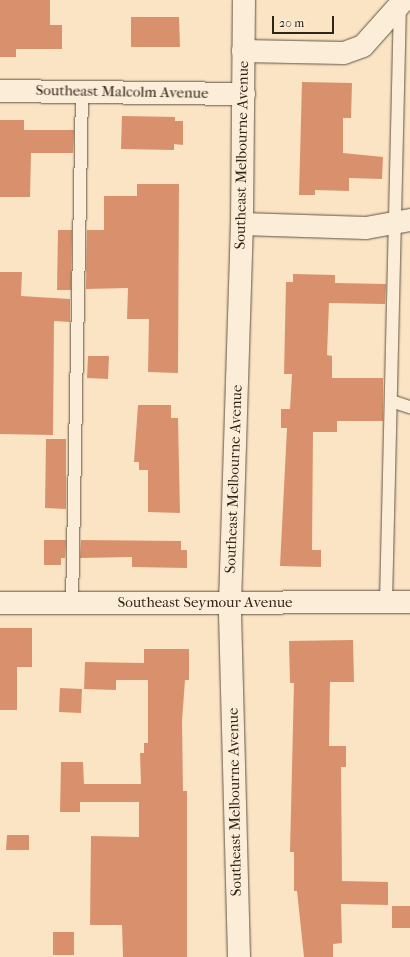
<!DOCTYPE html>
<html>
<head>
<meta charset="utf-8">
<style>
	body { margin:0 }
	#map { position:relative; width:410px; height:957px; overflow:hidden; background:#fae4c4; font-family:"IM FELL French Canon",serif }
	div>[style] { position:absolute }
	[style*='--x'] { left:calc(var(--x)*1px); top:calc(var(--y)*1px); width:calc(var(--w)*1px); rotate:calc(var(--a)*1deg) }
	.building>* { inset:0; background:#d9916d }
	.roads { filter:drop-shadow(0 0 1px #625442) drop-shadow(0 0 1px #625442) }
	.lane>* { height:12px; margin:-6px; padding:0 6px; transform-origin:6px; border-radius:6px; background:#fcedd9 }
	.street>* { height:22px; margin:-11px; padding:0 11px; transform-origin:11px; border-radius:11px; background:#fcedd9 }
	span { translate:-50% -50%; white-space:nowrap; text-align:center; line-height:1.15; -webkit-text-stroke:4px #fcedd9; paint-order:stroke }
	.street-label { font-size:15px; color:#302416 }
	.scale { position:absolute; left:272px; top:16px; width:62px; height:18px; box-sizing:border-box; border:2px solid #302416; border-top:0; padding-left:5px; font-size:12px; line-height:14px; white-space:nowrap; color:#302416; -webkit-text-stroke:3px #fcedd9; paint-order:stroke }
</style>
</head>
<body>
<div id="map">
	<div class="building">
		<div style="clip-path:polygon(0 0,50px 0,50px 25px,62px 25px,62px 49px,16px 49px,16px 57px,0 57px)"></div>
		<div style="clip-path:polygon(131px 17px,179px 17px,180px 47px,131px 47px)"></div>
		<div style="clip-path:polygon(302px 82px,352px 83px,351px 118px,343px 118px,343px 153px,383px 157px,382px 179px,349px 178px,349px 191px,315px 190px,315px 195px,299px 195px)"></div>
		<div style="clip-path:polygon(122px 116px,175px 117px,175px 121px,183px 121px,183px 145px,174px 144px,174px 150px,121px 149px)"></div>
		<div style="clip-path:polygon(0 120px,24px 120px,24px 130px,74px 130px,73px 153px,31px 153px,30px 197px,0 197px)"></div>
		<div style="clip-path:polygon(137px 184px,179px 184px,178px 373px,148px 372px,149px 319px,127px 319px,128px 288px,86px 289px,87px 230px,104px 230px,104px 196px,137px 196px)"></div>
		<div style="clip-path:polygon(58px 230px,72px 230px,71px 290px,57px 290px)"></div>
		<div style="clip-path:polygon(0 272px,22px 272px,21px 296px,70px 299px,70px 322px,54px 321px,53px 435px,0 434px)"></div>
		<div style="clip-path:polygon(293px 274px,335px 275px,335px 283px,386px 284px,385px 304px,329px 303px,327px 355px,332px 356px,332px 378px,383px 378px,383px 421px,337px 421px,337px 432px,313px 432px,312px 550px,321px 550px,321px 567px,280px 566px,287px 428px,281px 428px,281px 409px,290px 409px,292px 374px,284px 374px,286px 282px,293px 282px)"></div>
		<div style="clip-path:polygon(88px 356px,109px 356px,108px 379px,87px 378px)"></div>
		<div style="clip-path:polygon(138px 405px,171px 405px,171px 418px,178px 418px,180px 513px,148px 512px,148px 470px,139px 470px,139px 462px,134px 462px)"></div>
		<div style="clip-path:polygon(46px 439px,66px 439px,66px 509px,45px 508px)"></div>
		<div style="clip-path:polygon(44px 540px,66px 540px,65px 558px,61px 558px,61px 565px,44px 565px)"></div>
		<div style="clip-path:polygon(81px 540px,181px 541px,181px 550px,187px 550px,187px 568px,132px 567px,132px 557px,80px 558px)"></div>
		<div style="clip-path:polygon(0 628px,32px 628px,32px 667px,17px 667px,17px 710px,0 710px)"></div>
		<div style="clip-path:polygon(353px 640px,354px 682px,330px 682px,329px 746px,346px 746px,346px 767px,341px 767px,342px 881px,388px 882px,388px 905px,341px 904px,342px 943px,333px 944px,333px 957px,304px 957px,297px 891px,294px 891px,294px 852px,290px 852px,294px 683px,290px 683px,289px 641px)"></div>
		<div style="clip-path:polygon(144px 649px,189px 649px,189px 680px,185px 680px,182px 721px,183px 791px,187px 791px,187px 957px,123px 957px,122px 925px,90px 925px,91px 836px,139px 837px,139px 802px,80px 802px,80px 812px,60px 812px,61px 762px,83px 762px,84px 784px,141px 784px,140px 753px,144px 753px,144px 743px,148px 743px,148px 680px,116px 680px,116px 690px,84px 689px,85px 662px,144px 663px)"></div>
		<div style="clip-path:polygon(60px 688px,82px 689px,81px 713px,59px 712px)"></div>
		<div style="clip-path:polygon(7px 835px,29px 835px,29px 850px,6px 850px)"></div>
		<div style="clip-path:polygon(392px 906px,410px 906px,410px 928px,392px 928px)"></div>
		<div style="clip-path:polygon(53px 932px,74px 932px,74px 955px,53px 955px)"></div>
	</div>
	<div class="roads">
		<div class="lane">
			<div style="--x:391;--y:401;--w:20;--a:18"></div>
			<div style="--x:386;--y:602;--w:597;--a:-88.66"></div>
			<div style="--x:72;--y:604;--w:511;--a:-88.88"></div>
		</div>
		<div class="street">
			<div style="--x:243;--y:51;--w:101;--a:1.1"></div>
			<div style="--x:344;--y:53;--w:20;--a:-20"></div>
			<div style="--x:363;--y:46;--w:62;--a:-48.3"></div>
			<div style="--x:0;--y:91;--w:244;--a:0.7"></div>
			<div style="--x:242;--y:224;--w:124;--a:1.8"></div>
			<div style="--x:366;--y:228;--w:45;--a:-10.3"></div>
			<div style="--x:0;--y:603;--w:410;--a:-0.1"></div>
			<div style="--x:239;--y:957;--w:353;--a:-91.5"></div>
			<div style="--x:230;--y:604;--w:380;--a:-88.2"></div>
			<div style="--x:242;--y:224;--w:224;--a:-89.5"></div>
		</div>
	</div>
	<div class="street-label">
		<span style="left:122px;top:92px;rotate:1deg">Southeast Malcolm Avenue</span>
		<span style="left:242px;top:155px;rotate:-89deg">Southeast Melbourne Avenue</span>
		<span style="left:234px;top:479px;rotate:-88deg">Southeast Melbourne Avenue</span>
		<span style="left:205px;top:603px">Southeast Seymour Avenue</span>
		<span style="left:235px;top:802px;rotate:-91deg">Southeast Melbourne Avenue</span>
	</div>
	<div class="scale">20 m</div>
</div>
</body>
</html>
